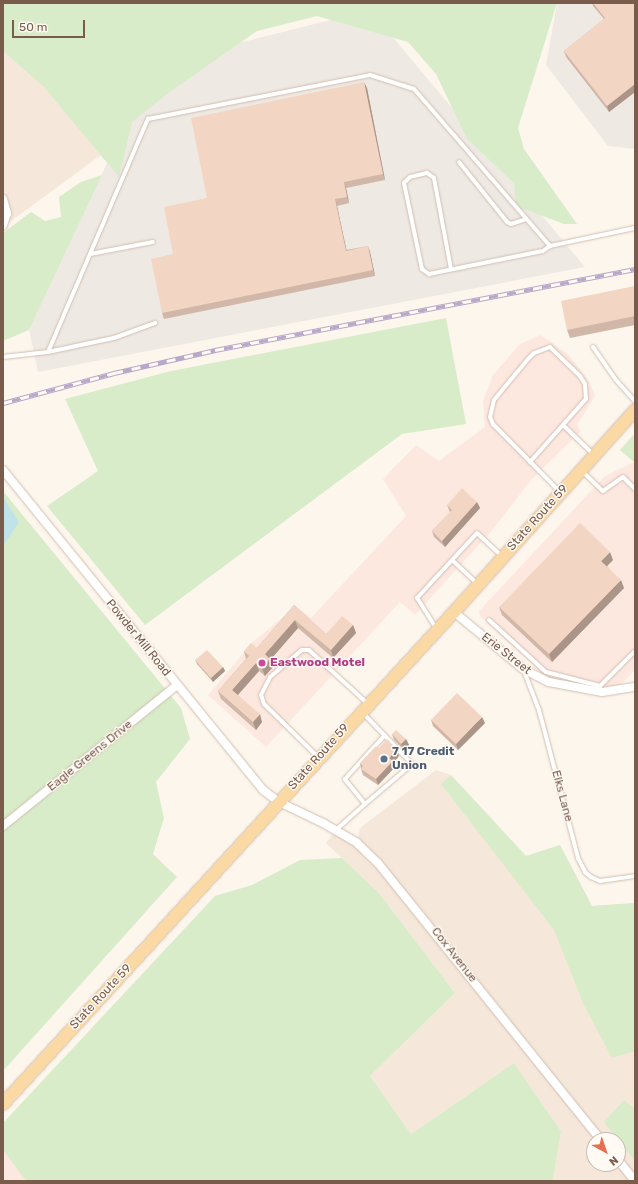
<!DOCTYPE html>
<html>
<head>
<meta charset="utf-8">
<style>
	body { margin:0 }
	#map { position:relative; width:638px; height:1184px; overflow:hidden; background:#fdf6ec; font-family:Rubik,sans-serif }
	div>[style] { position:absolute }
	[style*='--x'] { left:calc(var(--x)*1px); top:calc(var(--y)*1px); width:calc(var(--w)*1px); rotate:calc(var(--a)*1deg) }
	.residential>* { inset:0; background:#f5e8da }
	.commercial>* { inset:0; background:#fde8e0 }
	.industrial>* { inset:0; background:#efe9e4 }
	.green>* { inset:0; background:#d8ecc9 }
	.water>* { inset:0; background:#bfe3e8 }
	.roads { filter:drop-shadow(0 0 1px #d1beb0) drop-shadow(0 0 1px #d1beb0) }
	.service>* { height:4px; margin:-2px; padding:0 2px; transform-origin:2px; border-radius:2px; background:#fff }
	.minor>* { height:8px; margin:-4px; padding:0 4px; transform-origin:4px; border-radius:4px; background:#fff }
	.primary>* { height:12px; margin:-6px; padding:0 6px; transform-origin:6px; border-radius:6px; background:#fbd9a5 }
	.rail>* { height:4.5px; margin-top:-2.25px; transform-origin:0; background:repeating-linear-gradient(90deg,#fffaf3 0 9px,#b9a8c9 0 18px); box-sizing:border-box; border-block:1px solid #b9a8c9 }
	.wall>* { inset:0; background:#d1b7a8 }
	.shaded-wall>* { inset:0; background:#aa9588 }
	.building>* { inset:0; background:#f3d5c3 }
	.dots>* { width:11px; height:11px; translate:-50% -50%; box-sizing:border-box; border:2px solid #fffaf3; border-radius:50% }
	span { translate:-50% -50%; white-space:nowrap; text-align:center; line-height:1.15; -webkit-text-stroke:3px #fffaf3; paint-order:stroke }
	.street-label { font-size:12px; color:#7a5c4d }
	.hotel-label { font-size:12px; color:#b23c85; font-weight:700 }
	.left { translate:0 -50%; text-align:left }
	.service-label { font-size:12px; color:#4e5e75; font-weight:700 }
	.frame { position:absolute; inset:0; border:4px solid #7a5c4d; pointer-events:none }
	.north { position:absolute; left:586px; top:1132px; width:40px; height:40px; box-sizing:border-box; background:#fffaf3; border:1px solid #cabbb1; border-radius:50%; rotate:140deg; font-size:11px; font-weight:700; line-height:16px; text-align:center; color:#7a5c4d }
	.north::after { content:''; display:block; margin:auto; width:14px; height:18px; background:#e76f51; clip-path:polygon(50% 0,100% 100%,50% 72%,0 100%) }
	.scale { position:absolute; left:12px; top:20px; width:73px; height:18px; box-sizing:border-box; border:2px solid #7a5c4d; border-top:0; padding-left:5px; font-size:12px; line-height:14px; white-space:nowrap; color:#7a5c4d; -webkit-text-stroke:3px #fffaf3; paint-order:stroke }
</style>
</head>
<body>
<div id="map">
	<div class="residential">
		<div style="clip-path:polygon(3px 31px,101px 155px,3px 227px)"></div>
		<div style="clip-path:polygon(evenodd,436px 770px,451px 775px,526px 856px,560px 845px,592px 906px,635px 903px,635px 1181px,553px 1181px,561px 1131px,514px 1063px,411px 1134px,370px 1076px,455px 993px,379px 893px,326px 843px,336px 830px,357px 843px,360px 828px,436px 770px,594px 1140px,618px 1140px,618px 1164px,594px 1164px,594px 1140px)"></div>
	</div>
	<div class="commercial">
		<div style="clip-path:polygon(541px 335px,569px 355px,589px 381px,595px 396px,577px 425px,581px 431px,531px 480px,494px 528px,415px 615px,400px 602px,266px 747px,208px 695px,253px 642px,296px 606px,311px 618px,406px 516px,383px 479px,416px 445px,439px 461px,485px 427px,483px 401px,493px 375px,520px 344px)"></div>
		<div style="clip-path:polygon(634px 462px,635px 670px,620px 685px,589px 690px,545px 676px,480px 616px,479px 611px,605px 476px)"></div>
		<div style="clip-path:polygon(3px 1150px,26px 1181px,3px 1181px)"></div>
	</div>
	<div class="industrial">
		<div style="clip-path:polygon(557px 3px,635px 3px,635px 149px,608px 146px,546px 65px)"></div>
		<div style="clip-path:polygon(370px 10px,585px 267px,38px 372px,29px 330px,129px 116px,175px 59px)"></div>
	</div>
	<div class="green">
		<div style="clip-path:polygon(3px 3px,557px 3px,518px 128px,524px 149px,577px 224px,564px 224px,516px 206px,514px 183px,467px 139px,436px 74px,408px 42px,317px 16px,257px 31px,171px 91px,132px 122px,119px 177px,44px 87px,3px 51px)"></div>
		<div style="clip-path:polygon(102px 175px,29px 330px,3px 341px,3px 233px,31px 212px,45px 221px,61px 217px,59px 197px,81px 182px)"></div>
		<div style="clip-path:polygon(446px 318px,466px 424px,402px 434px,145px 625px,47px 506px,98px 471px,65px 399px,171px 371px)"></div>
		<div style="clip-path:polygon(635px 433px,635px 463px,620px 450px)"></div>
		<div style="clip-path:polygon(3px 491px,181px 708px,190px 739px,156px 782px,164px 818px,153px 854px,177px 877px,3px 1071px)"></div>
		<div style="clip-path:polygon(451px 775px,526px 856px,560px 845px,592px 906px,635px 903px,635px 1051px,612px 1058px,583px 1003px,554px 930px,441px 784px)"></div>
		<div style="clip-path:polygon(342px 858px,379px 893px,455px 993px,370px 1076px,411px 1134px,514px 1063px,561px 1131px,553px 1181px,26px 1181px,3px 1150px,3px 1123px,215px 896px,252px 885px,300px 860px)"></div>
		<div style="clip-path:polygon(624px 1100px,635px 1109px,635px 1161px,604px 1122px)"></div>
	</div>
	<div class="water">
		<div style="clip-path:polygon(3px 497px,19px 522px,3px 546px)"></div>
	</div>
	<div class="roads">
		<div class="service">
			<div style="--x:459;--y:162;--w:77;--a:51.3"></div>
			<div style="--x:507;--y:222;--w:4;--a:27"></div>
			<div style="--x:511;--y:224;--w:16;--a:-18"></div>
			<div style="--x:90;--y:254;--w:64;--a:-10.8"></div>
			<div style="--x:451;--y:269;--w:93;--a:-100.6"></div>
			<div style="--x:434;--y:178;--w:9;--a:-144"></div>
			<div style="--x:427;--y:173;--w:17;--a:167"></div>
			<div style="--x:410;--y:177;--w:8;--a:135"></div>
			<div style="--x:404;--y:183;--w:88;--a:78.2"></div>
			<div style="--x:422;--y:269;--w:9;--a:36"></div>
			<div style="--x:429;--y:274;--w:116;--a:-11.4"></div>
			<div style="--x:543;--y:251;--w:9;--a:-36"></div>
			<div style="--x:593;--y:347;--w:40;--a:55.1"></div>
			<div style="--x:616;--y:380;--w:28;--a:48"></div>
			<div style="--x:48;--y:352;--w:67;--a:-12"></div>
			<div style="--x:114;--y:338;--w:44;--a:-20.1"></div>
			<div style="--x:3;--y:357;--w:45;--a:-6.3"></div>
			<div style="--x:48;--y:352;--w:254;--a:-66.8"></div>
			<div style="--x:148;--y:119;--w:226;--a:-11.2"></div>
			<div style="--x:370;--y:75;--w:46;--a:17.7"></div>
			<div style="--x:414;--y:89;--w:208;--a:49.1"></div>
			<div style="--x:550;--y:246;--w:87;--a:-12"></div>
			<div style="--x:564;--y:426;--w:42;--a:44"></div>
			<div style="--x:530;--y:462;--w:84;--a:-48.4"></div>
			<div style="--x:586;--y:399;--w:15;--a:-94"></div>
			<div style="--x:585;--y:384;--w:9;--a:-122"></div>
			<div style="--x:580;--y:376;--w:42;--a:-136"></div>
			<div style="--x:550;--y:347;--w:17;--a:159"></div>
			<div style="--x:534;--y:353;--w:8;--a:135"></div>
			<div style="--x:528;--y:359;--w:53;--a:129.7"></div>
			<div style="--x:494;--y:400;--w:17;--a:103"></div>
			<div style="--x:490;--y:417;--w:8;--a:67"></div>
			<div style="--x:493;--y:424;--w:95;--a:45.4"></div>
			<div style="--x:582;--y:471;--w:29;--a:44"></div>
			<div style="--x:603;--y:491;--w:24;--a:-35"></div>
			<div style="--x:623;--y:477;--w:17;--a:45"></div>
			<div style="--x:452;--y:560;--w:35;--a:43"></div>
			<div style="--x:489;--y:620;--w:77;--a:42.4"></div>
			<div style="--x:546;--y:672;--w:56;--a:14.5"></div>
			<div style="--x:600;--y:686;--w:49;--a:-45"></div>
			<div style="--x:436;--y:628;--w:36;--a:-122"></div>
			<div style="--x:417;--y:598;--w:88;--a:-47.3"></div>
			<div style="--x:477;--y:533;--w:35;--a:43"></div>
			<div style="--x:524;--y:671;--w:42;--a:69"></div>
			<div style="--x:539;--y:710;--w:153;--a:75.2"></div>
			<div style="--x:578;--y:858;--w:16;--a:63"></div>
			<div style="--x:585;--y:872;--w:8;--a:40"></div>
			<div style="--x:591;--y:877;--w:10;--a:24"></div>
			<div style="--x:600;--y:881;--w:35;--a:-8"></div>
			<div style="--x:363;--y:713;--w:71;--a:46.1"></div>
			<div style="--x:412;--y:764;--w:62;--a:139.6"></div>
			<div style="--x:319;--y:758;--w:77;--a:-135.5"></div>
			<div style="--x:264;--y:704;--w:9;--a:-108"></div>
			<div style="--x:261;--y:695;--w:20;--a:-63"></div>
			<div style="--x:270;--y:677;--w:42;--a:-40.2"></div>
			<div style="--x:302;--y:650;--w:7;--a:0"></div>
			<div style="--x:309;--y:650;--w:80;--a:42.5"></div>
			<div style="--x:336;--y:830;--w:39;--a:-42"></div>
			<div style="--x:365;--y:804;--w:32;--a:-129"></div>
			<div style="--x:345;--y:779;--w:59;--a:-47.7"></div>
		</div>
		<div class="minor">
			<div style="--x:3;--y:199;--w:15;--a:74"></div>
			<div style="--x:7;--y:213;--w:13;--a:108"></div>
			<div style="--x:3;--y:470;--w:412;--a:50.9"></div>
			<div style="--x:263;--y:790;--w:20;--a:37"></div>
			<div style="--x:279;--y:802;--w:49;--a:25.5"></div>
			<div style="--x:323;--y:823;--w:39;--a:30"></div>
			<div style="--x:357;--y:843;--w:29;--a:44"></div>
			<div style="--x:378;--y:863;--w:356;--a:51.2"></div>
			<div style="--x:454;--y:612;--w:89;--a:39.6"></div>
			<div style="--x:523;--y:669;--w:29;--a:27"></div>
			<div style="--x:549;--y:682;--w:54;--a:10.7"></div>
			<div style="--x:602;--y:692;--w:33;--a:-9"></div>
			<div style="--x:3;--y:826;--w:223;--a:-39"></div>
			<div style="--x:618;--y:1160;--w:27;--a:51"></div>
		</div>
		<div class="primary">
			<div style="--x:3;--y:1104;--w:667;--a:-47.49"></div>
			<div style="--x:454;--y:612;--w:271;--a:-48.1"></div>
		</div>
	</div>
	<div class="rail">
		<div style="--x:3;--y:403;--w:115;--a:-15.1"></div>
		<div style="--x:114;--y:373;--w:104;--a:-12.8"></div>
		<div style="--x:215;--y:350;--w:428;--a:-10.9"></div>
	</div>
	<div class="wall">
		<div style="clip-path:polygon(592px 3px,635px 3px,635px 92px,609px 112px,566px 57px,564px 51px,604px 19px,593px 6px)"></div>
		<div style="clip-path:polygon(367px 88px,385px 180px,346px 188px,349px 203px,337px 206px,346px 250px,368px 246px,370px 252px,375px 276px,164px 319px,162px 313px,173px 254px,207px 198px)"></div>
		<div style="clip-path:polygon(635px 286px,635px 325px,570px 338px,567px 330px)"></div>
		<div style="clip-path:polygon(477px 502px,480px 508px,445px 547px,434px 537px,432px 531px,450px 512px,447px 505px)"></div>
		<div style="clip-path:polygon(613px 560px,607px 566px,624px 588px,552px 662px,502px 615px,499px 607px)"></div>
		<div style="clip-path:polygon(294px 605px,326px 634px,353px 625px,356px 633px,333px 658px,298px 628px,271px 659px,273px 667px,265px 676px,259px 671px,238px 695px,262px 722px,256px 730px,221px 699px,218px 691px,246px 659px,244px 651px,257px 648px)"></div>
		<div style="clip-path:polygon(195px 660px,223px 667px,225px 671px,213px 682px,197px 664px)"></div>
		<div style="clip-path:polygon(431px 720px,485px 723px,458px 750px,433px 726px)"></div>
		<div style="clip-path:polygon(392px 734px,406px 739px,409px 745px,404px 750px,394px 740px)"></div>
		<div style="clip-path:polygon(399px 756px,393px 763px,395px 767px,378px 785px,363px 775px,361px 769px,361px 768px,360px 763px)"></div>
	</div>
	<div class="shaded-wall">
		<div style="clip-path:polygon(364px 82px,367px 88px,385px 180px,383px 174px)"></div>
		<div style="clip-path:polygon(635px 84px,635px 92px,609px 112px,607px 106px)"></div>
		<div style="clip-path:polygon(344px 182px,346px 188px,349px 203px,347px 197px)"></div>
		<div style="clip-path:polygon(335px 199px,337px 206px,348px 257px,346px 251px)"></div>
		<div style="clip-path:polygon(368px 246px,370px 252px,375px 276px,373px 270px)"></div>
		<div style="clip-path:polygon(477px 502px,480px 508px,445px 547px,442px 541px)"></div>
		<div style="clip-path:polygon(610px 552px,613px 560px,604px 569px,601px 561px)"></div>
		<div style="clip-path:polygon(621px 580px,624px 588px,552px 662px,549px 654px)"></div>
		<div style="clip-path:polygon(295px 620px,298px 628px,271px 659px,273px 667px,265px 676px,262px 668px,265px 654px)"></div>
		<div style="clip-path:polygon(353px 625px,356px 633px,333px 658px,331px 650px)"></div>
		<div style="clip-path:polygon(256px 663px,259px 671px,235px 698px,232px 690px)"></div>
		<div style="clip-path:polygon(223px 667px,225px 671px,213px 682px,211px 678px)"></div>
		<div style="clip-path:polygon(260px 714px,262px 722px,256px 730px,253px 722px)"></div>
		<div style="clip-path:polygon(482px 717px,485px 723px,458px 750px,456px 744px)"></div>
		<div style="clip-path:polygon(406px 739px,409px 745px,404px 750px,401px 744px)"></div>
		<div style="clip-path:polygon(397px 749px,399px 756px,393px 763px,395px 767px,378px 785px,376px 779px,389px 758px)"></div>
	</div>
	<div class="building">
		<div style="clip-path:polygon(593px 3px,635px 3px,635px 84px,607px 106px,564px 51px,605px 18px)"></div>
		<div style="clip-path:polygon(364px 82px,383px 174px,344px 182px,347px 197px,335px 199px,346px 251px,368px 246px,373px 270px,162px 313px,151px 259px,173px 254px,164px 207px,207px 198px,191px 118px)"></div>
		<div style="clip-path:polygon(635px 286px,635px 316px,567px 330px,561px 301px)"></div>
		<div style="clip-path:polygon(462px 488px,477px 502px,442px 541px,432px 531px,452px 510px,447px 505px)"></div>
		<div style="clip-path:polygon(580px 523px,610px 552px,601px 561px,621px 580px,549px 654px,499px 607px)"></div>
		<div style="clip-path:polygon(294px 605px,326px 634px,342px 616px,353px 625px,331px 650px,295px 620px,265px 654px,270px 659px,262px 668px,256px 663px,232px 690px,260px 714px,253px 722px,218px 691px,249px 656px,244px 651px,251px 643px,257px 648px)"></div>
		<div style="clip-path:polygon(207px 650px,223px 667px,211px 678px,195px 660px)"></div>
		<div style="clip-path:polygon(457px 693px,482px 717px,456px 744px,431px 720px)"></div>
		<div style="clip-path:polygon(396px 730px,406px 739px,401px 744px,392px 734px)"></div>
		<div style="clip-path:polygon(387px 739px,397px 749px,389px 758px,393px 761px,376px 779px,361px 769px,363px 766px,360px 763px,376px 746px,379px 748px)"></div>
	</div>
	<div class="dots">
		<div style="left:262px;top:663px;background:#d1479c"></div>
		<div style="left:384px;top:759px;background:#5c6f8a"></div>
	</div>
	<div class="street-label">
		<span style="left:538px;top:518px;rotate:-48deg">State Route 59</span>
		<span style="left:138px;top:638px;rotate:51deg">Powder Mill Road</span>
		<span style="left:506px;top:654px;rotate:38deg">Erie Street</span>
		<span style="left:90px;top:756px;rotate:-39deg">Eagle Greens Drive</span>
		<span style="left:319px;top:757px;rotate:-48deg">State Route 59</span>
		<span style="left:562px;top:796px;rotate:75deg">Elks Lane</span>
		<span style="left:454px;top:955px;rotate:52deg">Cox Avenue</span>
		<span style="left:101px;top:997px;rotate:-47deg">State Route 59</span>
	</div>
	<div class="hotel-label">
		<span class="left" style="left:270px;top:663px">Eastwood Motel</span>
	</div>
	<div class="service-label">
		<span class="left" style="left:392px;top:759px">7 17 Credit<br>Union</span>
	</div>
	<div class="frame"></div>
	<div class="north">N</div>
	<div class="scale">50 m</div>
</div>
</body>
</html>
